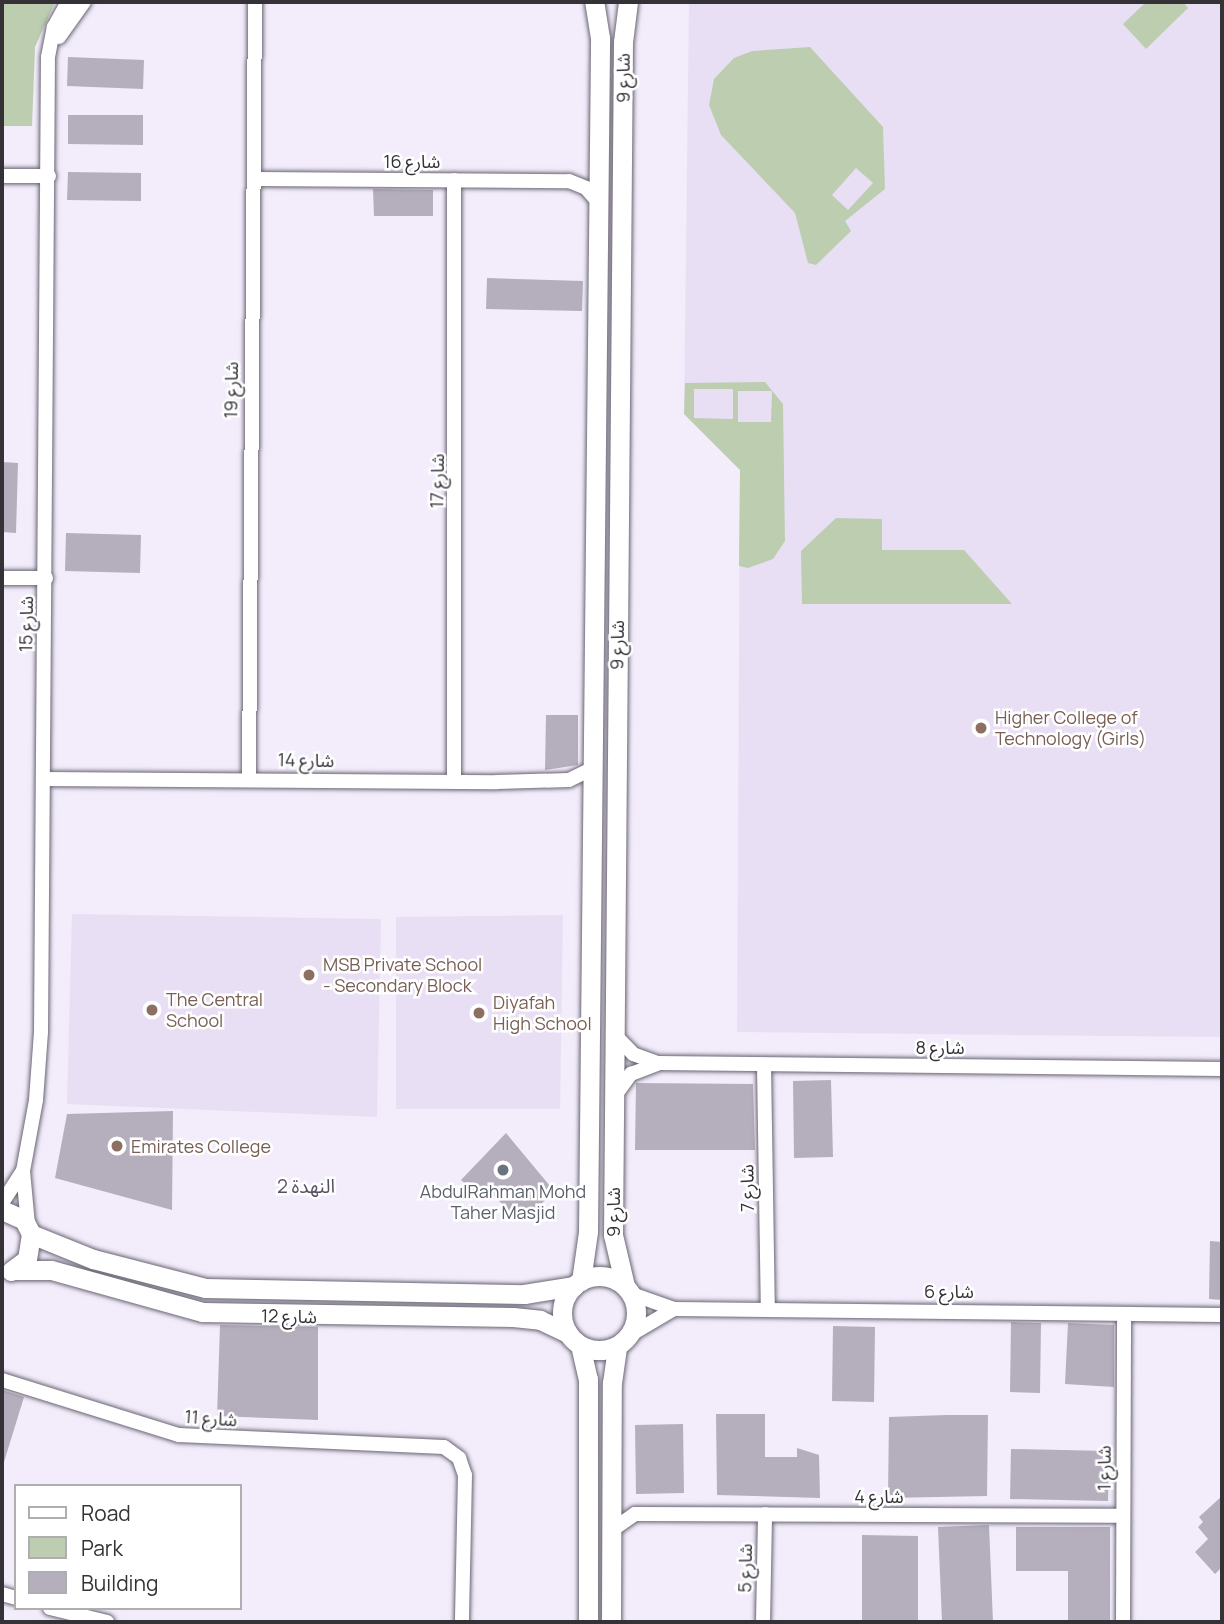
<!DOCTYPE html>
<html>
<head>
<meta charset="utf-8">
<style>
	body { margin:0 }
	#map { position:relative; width:1224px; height:1624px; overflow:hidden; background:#f2ecfb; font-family:Manrope,"Noto Sans Arabic",sans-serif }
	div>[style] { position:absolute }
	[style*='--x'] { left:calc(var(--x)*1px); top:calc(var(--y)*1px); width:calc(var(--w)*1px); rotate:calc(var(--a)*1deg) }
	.built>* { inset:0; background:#e8dff5 }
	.green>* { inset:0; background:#bdcdb0 }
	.building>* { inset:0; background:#b5afbd }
	.roads { filter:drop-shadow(0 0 2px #6a6572) drop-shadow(0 0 2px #6a6572) }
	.minor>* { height:14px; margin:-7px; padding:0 7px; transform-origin:7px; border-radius:7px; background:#fff }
	.tertiary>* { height:19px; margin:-9.5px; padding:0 9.5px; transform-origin:9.5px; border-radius:9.5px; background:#fff }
	.tertiary>.ring { margin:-9.5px; padding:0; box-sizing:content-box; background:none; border:19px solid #fff; border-radius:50% }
	.dots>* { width:19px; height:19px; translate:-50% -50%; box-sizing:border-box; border:4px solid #fff; border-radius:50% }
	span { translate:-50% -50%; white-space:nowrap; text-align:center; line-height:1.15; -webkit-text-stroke:5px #fff; paint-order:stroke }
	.street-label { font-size:18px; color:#343237 }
	.education-label { font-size:18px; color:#785e54 }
	.left { translate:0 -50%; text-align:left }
	.worship-label { font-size:18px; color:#5b616d }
	.neighbourhood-label { font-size:19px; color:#57525f }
	.frame { position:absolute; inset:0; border:4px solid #343237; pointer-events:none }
	.legend { position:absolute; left:14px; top:1484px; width:228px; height:126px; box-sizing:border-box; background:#fff; border:2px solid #aeadaf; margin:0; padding:9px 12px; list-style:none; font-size:21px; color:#343237 }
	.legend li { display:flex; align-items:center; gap:14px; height:35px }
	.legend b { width:35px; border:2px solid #aeadaf }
</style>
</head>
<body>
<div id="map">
	<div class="built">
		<div style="clip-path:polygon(689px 2px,1222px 2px,1222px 1037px,737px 1032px,740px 470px,684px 414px)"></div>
		<div style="clip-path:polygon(72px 914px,381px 919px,377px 1117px,67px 1104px)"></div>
		<div style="clip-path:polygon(563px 915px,560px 1109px,396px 1109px,396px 917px)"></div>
	</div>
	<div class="green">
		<div style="clip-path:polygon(2px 2px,55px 2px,35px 47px,32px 126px,2px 126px)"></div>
		<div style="clip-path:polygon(1146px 2px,1183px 2px,1188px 8px,1146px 49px,1123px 24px)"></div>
		<div style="clip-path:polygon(evenodd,810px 47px,883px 127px,885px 189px,845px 221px,851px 231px,816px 265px,808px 263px,795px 213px,721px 135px,709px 105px,714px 79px,734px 58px,752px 51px,810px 47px,856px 168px,873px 183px,848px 210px,832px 195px,856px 168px)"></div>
		<div style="clip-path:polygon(evenodd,765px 382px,783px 404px,785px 541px,773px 559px,748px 568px,739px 566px,740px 470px,684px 414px,685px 383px,765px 382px,694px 389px,733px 389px,733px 419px,694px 418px,694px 389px,765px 382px,738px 391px,772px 391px,771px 422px,738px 422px,738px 391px)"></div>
		<div style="clip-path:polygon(836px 518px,882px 519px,882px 550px,964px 550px,1012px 604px,802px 604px,801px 551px)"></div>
	</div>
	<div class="building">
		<div style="clip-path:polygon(68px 57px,144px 60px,143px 89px,67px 86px)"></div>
		<div style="clip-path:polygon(68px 115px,143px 115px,143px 145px,68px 144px)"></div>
		<div style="clip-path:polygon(68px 172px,141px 173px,141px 201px,67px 200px)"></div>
		<div style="clip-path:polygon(373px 189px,433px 190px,433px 216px,374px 216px)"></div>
		<div style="clip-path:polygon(487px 278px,583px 281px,582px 311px,486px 309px)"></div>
		<div style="clip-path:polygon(2px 462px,18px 463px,16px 533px,2px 532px)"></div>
		<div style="clip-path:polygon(66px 533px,141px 535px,140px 573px,65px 571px)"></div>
		<div style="clip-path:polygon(546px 715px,578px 715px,578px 765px,545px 770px)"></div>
		<div style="clip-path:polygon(831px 1080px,833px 1157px,794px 1158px,793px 1081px)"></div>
		<div style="clip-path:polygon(636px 1083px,753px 1084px,755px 1150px,635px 1150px)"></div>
		<div style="clip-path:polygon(173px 1111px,172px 1210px,55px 1178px,67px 1114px)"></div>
		<div style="clip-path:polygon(506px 1133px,550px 1186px,543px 1193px,548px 1197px,527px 1219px,521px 1213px,516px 1218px,490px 1192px,482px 1200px,461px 1180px)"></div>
		<div style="clip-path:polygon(1210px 1241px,1222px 1242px,1222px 1300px,1209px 1299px)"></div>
		<div style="clip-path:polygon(1011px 1322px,1041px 1323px,1040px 1393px,1010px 1392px)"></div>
		<div style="clip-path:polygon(1068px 1323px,1114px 1325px,1114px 1387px,1065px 1384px)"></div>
		<div style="clip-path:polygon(220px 1325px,318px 1327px,318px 1420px,217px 1416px)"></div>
		<div style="clip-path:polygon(833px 1326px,875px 1327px,874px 1402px,832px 1401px)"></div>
		<div style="clip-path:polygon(2px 1390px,24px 1397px,4px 1462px,2px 1462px)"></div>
		<div style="clip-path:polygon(716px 1414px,765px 1414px,765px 1457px,797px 1457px,797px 1448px,819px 1455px,820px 1498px,717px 1495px)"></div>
		<div style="clip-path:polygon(946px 1415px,988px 1415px,987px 1496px,888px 1498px,889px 1417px)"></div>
		<div style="clip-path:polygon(683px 1424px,684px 1493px,636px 1494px,635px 1425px)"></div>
		<div style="clip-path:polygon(1011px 1449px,1109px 1451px,1108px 1501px,1010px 1499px)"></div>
		<div style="clip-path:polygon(1222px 1496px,1222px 1567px,1215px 1574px,1195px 1552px,1208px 1539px,1198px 1527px,1203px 1522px,1199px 1517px)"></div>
		<div style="clip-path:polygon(989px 1525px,993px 1622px,942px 1622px,938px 1527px)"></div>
		<div style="clip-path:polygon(1016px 1527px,1110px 1527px,1110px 1622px,1068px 1622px,1068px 1571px,1016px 1571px)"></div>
		<div style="clip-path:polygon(862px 1535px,918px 1536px,918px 1622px,862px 1622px)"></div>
	</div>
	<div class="roads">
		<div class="minor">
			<div style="--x:59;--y:37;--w:43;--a:-54.5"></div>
			<div style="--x:2;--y:176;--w:47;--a:0"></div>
			<div style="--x:255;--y:179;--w:314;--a:0.4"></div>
			<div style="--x:569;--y:181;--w:18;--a:22"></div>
			<div style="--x:586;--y:188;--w:18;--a:49"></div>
			<div style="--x:2;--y:578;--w:44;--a:0"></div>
			<div style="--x:249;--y:778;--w:776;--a:-89.56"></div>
			<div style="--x:43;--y:779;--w:454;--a:0.4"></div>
			<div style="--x:497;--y:782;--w:72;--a:-1.6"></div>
			<div style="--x:569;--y:780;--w:25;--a:-26"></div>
			<div style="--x:454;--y:782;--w:602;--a:-90"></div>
			<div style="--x:613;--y:1033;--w:29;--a:46"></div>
			<div style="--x:633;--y:1054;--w:27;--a:20"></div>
			<div style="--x:658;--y:1063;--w:564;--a:0.61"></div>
			<div style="--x:764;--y:1065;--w:244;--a:89.1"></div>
			<div style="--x:614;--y:1097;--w:29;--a:-54"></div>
			<div style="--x:631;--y:1074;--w:28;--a:-21"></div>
			<div style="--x:2;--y:1203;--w:38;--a:-57"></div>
			<div style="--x:28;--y:1225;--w:54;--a:-95.3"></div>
			<div style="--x:23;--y:1171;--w:72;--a:-79.6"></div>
			<div style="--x:36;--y:1100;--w:68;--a:-85.8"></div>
			<div style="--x:41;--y:1032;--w:975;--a:-89.59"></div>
			<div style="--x:48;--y:57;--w:31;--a:-79"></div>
			<div style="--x:54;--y:27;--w:29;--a:-61"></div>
			<div style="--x:632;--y:1294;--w:45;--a:19.7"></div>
			<div style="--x:674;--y:1309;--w:548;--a:0.63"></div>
			<div style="--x:630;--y:1335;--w:51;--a:-30.6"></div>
			<div style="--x:2;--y:1380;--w:185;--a:17.3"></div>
			<div style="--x:179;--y:1435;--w:265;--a:2.6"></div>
			<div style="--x:444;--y:1447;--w:19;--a:36"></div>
			<div style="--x:459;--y:1458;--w:18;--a:71"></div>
			<div style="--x:465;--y:1475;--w:147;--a:91.2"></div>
			<div style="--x:612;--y:1530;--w:28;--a:-35"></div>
			<div style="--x:635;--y:1514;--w:488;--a:0.2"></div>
			<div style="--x:2;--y:1594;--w:15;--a:16"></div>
			<div style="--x:50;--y:1608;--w:59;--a:13.8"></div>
			<div style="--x:763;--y:1622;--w:108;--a:-88.9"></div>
			<div style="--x:1123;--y:1622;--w:308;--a:-89.8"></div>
		</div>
		<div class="tertiary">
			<div style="--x:2;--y:1210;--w:24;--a:24"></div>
			<div style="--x:24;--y:1220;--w:16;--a:63"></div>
			<div style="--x:31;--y:1234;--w:25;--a:99"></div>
			<div style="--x:27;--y:1259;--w:20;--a:143"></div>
			<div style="--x:31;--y:1234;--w:67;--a:22"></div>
			<div style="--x:93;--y:1259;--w:116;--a:14.5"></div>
			<div style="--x:205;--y:1288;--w:319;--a:1.1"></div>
			<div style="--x:524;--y:1294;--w:51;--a:-9.1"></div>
			<div style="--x:13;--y:1270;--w:38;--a:0"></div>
			<div style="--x:51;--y:1270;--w:157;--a:15.5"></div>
			<div style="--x:202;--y:1312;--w:311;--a:0.9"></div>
			<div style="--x:513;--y:1317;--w:27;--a:6"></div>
			<div style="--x:540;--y:1320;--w:31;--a:25"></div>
			<div class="ring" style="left:562px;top:1276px;width:55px;height:55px"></div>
			<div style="--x:581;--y:1281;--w:49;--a:-81.9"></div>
			<div style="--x:588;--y:1232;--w:1194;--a:-89.42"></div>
			<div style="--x:600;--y:38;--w:36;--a:-99"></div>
			<div style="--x:625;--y:1286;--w:52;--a:-103.2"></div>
			<div style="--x:613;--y:1235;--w:1193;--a:-89.52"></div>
			<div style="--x:623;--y:42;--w:40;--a:-82.9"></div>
			<div style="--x:580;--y:1345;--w:35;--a:77"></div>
			<div style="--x:588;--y:1379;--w:243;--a:90"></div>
			<div style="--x:611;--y:1622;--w:239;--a:-89.8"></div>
			<div style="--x:612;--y:1383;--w:37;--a:-82"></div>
		</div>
	</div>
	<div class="dots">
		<div style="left:981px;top:728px;background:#8d6e63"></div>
		<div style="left:309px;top:975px;background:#8d6e63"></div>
		<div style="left:152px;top:1010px;background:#8d6e63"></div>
		<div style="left:479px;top:1013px;background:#8d6e63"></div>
		<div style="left:117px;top:1146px;background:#8d6e63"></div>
		<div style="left:503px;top:1170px;background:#6b7280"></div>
	</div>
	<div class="street-label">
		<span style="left:623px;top:78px;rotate:-90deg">شارع 9</span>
		<span style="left:412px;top:161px">شارع 16</span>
		<span style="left:231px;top:390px;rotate:-89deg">شارع 19</span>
		<span style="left:437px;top:481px;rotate:-89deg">شارع 17</span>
		<span style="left:26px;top:624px;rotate:-89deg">شارع 15</span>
		<span style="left:617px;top:645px;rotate:-89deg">شارع 9</span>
		<span style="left:306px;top:760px;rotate:1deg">شارع 14</span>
		<span style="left:940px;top:1047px">شارع 8</span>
		<span style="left:747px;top:1188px;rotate:-91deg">شارع 7</span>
		<span style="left:613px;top:1212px;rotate:-90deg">شارع 9</span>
		<span style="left:949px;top:1291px">شارع 6</span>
		<span style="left:289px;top:1316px;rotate:1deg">شارع 12</span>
		<span style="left:211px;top:1418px;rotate:4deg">شارع 11</span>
		<span style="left:1104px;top:1468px;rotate:-90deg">شارع 1</span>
		<span style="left:879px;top:1496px">شارع 4</span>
		<span style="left:745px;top:1568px;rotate:-89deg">شارع 5</span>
	</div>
	<div class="education-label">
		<span class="left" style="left:995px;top:728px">Higher College of<br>Technology (Girls)</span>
		<span class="left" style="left:323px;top:975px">MSB Private School<br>- Secondary Block</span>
		<span class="left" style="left:166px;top:1010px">The Central<br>School</span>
		<span class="left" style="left:493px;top:1013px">Diyafah<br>High School</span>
		<span class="left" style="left:131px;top:1146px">Emirates College</span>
	</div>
	<div class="worship-label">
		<span style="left:503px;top:1202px">AbdulRahman Mohd<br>Taher Masjid</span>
	</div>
	<div class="neighbourhood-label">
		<span style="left:306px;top:1187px">النهدة 2</span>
	</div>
	<div class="frame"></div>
	<ul class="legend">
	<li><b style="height:9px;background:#fff"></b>Road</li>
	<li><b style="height:19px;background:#bdcdb0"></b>Park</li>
	<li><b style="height:19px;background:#b5afbd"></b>Building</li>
	</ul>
</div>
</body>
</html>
